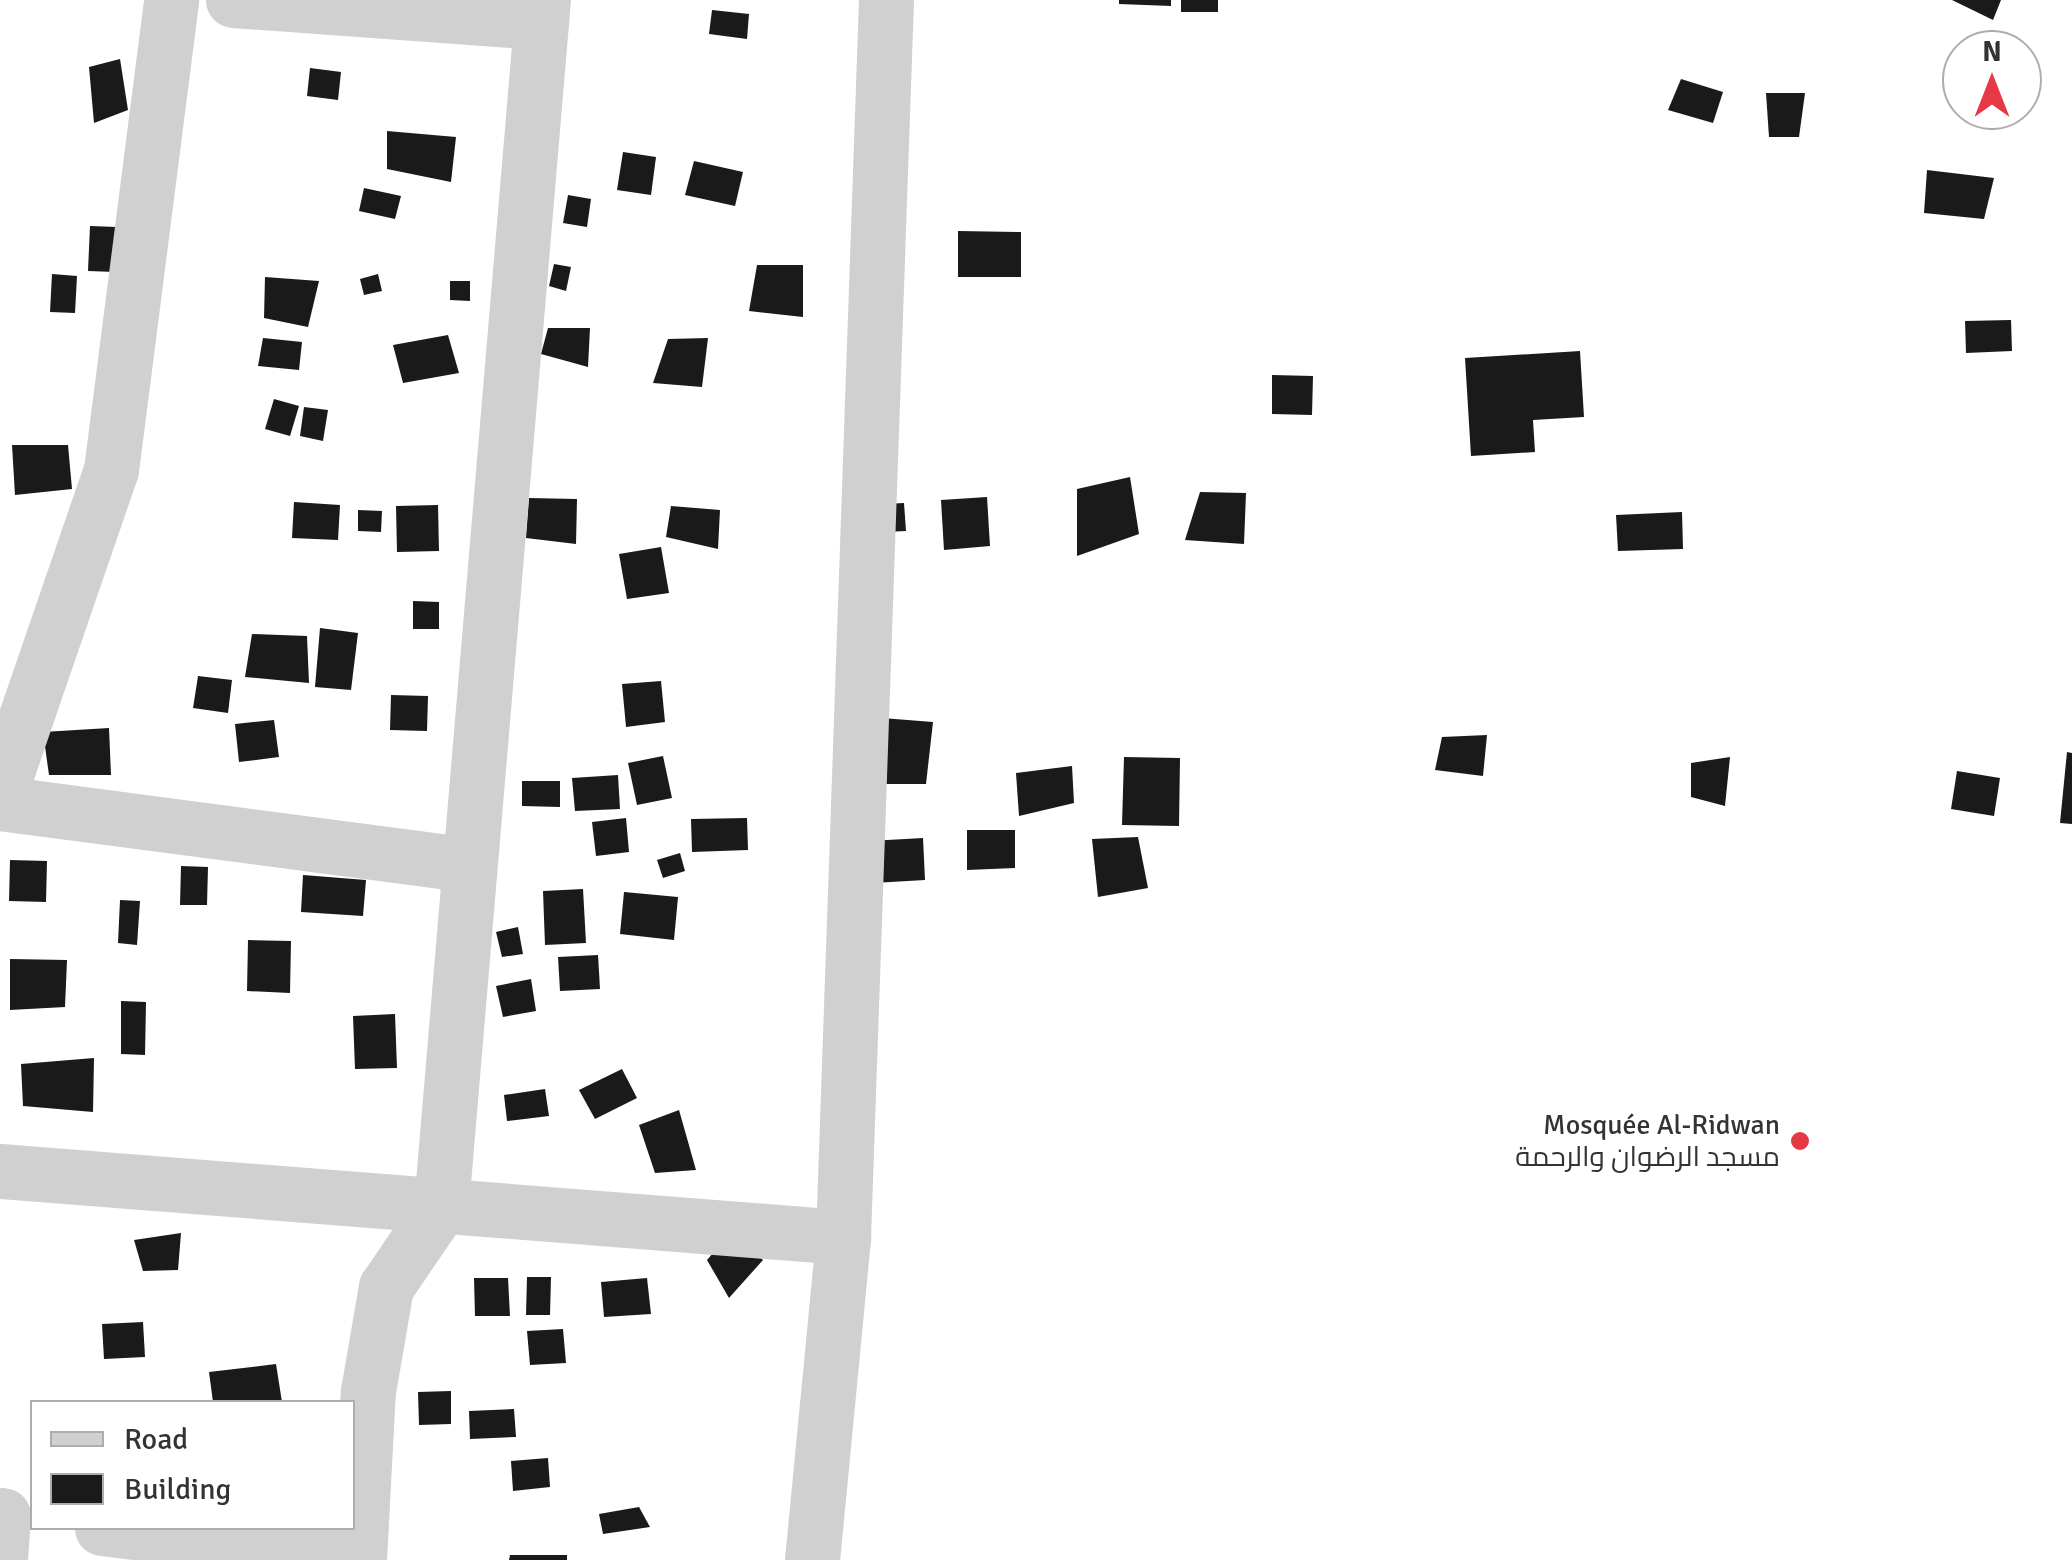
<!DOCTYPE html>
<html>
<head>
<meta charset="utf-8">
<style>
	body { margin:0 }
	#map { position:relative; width:2072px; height:1560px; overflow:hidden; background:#fff; font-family:Signika,Cairo,sans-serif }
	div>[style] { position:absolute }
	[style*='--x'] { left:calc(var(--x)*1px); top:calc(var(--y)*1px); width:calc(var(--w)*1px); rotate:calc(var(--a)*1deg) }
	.building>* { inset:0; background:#1a1a1a }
	.minor>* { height:55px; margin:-27.5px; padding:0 27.5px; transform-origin:27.5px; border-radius:27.5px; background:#d0d0d0 }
	.dots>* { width:28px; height:28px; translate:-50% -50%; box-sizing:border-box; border:5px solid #fff; border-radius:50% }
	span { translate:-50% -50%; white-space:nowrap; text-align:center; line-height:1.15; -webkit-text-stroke:10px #fff; paint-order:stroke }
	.poi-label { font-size:28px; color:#333 }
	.right { translate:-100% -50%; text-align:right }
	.legend { position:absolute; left:30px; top:1400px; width:325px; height:130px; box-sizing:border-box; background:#fff; border:2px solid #adadad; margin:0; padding:12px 18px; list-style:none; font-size:30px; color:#333 }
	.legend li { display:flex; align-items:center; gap:20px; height:50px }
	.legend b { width:50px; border:2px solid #adadad }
	.north { position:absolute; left:1942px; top:30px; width:100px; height:100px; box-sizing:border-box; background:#fff; border:2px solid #adadad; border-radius:50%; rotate:0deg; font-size:28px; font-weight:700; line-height:40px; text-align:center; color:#333 }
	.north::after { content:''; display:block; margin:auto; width:35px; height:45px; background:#e63946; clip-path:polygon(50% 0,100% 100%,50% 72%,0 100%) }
</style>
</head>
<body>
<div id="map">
	<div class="building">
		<div style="clip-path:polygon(1119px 0,1171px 0,1171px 6px,1119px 4px)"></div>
		<div style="clip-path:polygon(1181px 0,1218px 0,1218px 12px,1181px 12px)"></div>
		<div style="clip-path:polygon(1952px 0,2001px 0,1993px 20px)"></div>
		<div style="clip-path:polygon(712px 10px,749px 14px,747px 39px,709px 34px)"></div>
		<div style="clip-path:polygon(120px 59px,128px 110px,94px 123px,89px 67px)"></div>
		<div style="clip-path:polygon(310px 68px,341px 72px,338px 100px,307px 96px)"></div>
		<div style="clip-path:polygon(1681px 79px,1723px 92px,1713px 123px,1668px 110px)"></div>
		<div style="clip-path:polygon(1766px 93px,1805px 93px,1799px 137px,1769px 137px)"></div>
		<div style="clip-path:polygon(387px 131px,456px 137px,451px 182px,387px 169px)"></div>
		<div style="clip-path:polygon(623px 152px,656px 157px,651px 195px,617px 190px)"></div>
		<div style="clip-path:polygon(694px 161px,743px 172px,735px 206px,685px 195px)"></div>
		<div style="clip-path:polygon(1927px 170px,1994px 178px,1984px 219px,1924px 213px)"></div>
		<div style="clip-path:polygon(364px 188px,401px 196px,395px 219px,359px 211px)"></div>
		<div style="clip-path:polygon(568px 195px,591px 199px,587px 227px,563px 223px)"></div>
		<div style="clip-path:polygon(90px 226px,117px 227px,115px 272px,88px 271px)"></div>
		<div style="clip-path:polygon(958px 231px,1021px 232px,1021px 277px,958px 277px)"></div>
		<div style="clip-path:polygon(554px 264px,571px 267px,566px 291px,549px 286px)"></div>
		<div style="clip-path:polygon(757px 265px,803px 265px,803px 317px,749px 311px)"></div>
		<div style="clip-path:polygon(52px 274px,77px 276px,75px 313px,50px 312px)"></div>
		<div style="clip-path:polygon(378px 274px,382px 291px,364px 295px,360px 279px)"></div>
		<div style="clip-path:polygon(265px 277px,319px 281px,308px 327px,264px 318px)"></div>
		<div style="clip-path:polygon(450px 281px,470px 281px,470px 301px,450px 300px)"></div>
		<div style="clip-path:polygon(2011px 320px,2012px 351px,1966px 353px,1965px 321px)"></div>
		<div style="clip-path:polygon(548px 328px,590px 328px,588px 367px,541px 354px)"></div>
		<div style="clip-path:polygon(448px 335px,459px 373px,403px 383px,393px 345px)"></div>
		<div style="clip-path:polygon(263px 338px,302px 342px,299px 370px,258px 366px)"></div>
		<div style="clip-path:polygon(708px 338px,702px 387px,653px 383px,668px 339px)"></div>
		<div style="clip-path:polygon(1580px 351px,1584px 417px,1533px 420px,1535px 452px,1471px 456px,1465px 358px)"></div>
		<div style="clip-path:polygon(1272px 375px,1313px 376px,1312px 415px,1272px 414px)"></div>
		<div style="clip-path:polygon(274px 399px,299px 406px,290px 436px,265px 429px)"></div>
		<div style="clip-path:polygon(304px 407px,328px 410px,323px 441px,300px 436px)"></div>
		<div style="clip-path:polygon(12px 445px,68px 445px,72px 489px,15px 495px)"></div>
		<div style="clip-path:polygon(1130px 477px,1139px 534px,1077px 556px,1077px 489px)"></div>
		<div style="clip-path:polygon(1200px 492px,1246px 493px,1244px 544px,1185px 540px)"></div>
		<div style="clip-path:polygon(987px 497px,990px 546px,944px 550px,941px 500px)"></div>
		<div style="clip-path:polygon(529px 498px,577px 499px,576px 544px,526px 538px)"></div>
		<div style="clip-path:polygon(294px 502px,340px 505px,338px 540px,292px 538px)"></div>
		<div style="clip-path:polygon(904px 503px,906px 531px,885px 532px,884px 504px)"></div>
		<div style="clip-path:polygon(438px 505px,439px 551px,397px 552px,396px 506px)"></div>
		<div style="clip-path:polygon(671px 506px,720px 510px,718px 549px,666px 537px)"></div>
		<div style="clip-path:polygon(358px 510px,382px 511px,381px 532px,358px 531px)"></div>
		<div style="clip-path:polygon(1682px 512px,1683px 549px,1618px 551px,1616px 515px)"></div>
		<div style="clip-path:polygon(661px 547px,669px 593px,627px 599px,619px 554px)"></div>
		<div style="clip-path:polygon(413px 601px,439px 602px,439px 629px,413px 629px)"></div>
		<div style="clip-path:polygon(320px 628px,358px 633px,351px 690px,315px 687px)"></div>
		<div style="clip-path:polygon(252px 634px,307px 636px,309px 683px,245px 677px)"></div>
		<div style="clip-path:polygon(198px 676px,232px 680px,228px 713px,193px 708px)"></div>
		<div style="clip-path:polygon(661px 681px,665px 722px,626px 727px,622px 684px)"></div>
		<div style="clip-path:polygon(391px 695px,428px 696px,427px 731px,390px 730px)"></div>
		<div style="clip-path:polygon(882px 718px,933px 722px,926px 784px,880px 784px)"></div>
		<div style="clip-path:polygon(274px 720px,279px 757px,239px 762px,235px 724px)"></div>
		<div style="clip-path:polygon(109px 728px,111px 775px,49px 775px,43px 732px)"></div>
		<div style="clip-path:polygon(1487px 735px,1483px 776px,1435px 770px,1442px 737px)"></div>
		<div style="clip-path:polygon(2067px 752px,2072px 753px,2072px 824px,2060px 823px)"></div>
		<div style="clip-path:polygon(663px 756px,672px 798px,637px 805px,628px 763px)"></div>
		<div style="clip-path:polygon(1124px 757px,1180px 758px,1179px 826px,1122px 825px)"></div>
		<div style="clip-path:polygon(1730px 757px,1725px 806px,1691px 797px,1691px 763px)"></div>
		<div style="clip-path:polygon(1072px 766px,1074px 803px,1019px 816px,1016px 773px)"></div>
		<div style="clip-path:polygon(1957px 771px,2000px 778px,1994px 816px,1951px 809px)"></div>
		<div style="clip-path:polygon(618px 775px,620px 809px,575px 811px,572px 778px)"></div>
		<div style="clip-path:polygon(522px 781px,560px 781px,560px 807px,522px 806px)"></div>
		<div style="clip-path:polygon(626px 818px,629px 852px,596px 856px,592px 822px)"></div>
		<div style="clip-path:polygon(747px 818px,748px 850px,692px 852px,691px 819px)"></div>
		<div style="clip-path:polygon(967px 830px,1015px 830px,1015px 868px,967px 870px)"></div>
		<div style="clip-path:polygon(1138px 837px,1148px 888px,1098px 897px,1092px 839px)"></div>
		<div style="clip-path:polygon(923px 838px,925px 880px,856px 884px,869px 841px)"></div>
		<div style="clip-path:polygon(680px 853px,685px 871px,663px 878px,657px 860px)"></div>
		<div style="clip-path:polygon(10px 860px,47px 861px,46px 902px,9px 901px)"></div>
		<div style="clip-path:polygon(181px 866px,208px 867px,207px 905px,180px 905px)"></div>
		<div style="clip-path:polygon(303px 875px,366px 880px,363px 916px,301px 912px)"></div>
		<div style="clip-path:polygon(583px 889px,586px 943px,545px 945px,543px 891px)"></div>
		<div style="clip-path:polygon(624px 892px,678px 897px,674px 940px,620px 934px)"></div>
		<div style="clip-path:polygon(120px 900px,140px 901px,137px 945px,118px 943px)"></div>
		<div style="clip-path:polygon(518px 927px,523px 954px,502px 957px,496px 932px)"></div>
		<div style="clip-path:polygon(248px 940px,291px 941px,290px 993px,247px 991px)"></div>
		<div style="clip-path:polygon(598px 955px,600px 989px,560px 991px,558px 957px)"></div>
		<div style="clip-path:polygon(10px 959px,67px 960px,65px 1007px,10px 1010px)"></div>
		<div style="clip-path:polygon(531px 979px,536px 1011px,503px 1017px,496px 986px)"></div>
		<div style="clip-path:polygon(121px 1001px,146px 1002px,145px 1055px,121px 1054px)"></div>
		<div style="clip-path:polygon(395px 1014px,397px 1068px,355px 1069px,353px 1016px)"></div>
		<div style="clip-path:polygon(94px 1058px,93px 1112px,23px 1106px,21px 1064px)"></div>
		<div style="clip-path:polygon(622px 1069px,637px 1098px,595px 1119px,579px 1090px)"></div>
		<div style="clip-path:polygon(545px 1089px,549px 1116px,507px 1121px,504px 1095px)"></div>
		<div style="clip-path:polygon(679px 1110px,696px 1170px,655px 1173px,639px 1125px)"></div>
		<div style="clip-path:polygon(731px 1232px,763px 1260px,729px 1298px,707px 1260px)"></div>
		<div style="clip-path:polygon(181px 1233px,178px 1270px,143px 1271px,134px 1240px)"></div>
		<div style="clip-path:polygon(527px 1277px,551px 1277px,550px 1315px,526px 1315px)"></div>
		<div style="clip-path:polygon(474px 1278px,508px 1278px,510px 1316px,475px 1316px)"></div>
		<div style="clip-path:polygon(647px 1278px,651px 1314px,604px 1317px,601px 1282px)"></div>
		<div style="clip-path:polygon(143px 1322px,145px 1357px,104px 1359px,102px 1324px)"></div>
		<div style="clip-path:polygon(563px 1329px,566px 1363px,530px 1365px,527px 1331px)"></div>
		<div style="clip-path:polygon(276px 1364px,282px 1402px,213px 1402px,209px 1372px)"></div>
		<div style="clip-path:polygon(451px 1391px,451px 1424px,419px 1425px,418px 1392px)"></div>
		<div style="clip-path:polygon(514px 1409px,516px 1437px,470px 1439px,469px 1411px)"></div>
		<div style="clip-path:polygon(548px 1458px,550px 1487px,513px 1491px,511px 1461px)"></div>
		<div style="clip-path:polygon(639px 1507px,650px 1527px,603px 1534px,599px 1514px)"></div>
		<div style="clip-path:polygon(510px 1555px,567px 1555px,567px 1560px,509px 1560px)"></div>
	</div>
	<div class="minor">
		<div style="--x:233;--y:0;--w:309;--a:4.1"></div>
		<div style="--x:0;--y:792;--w:341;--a:-71"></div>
		<div style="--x:111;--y:470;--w:474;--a:-82.7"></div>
		<div style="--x:0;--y:803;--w:473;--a:7.5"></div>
		<div style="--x:0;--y:1171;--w:846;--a:4.48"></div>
		<div style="--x:102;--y:1528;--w:259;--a:7.1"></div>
		<div style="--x:0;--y:1560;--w:45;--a:-86.2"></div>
		<div style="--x:359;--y:1560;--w:169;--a:-87"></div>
		<div style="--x:368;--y:1391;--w:106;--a:-80.2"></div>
		<div style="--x:386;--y:1287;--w:98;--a:-55.8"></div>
		<div style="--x:441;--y:1206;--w:1210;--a:-85.17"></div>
		<div style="--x:812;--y:1560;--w:324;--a:-84.5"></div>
		<div style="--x:843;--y:1237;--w:1238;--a:-88.01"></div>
	</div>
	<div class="dots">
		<div style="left:1800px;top:1141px;background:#e63946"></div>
	</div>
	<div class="poi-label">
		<span class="right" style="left:1780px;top:1141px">Mosquée Al-Ridwan<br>مسجد الرضوان والرحمة</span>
	</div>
	<ul class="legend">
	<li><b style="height:12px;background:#d0d0d0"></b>Road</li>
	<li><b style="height:28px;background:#1a1a1a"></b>Building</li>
	</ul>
	<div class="north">N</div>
</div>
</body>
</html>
